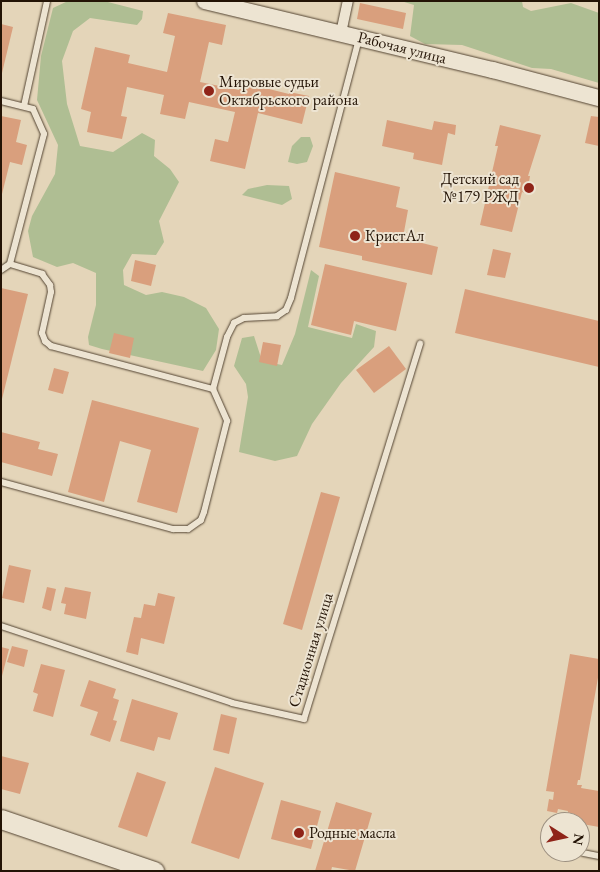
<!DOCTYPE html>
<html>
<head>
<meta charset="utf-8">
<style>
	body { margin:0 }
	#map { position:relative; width:600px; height:872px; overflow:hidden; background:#e4d5b9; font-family:"EB Garamond",serif }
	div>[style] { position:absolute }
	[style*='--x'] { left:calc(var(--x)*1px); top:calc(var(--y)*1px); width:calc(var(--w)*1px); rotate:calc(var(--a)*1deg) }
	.green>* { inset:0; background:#afbe93 }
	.building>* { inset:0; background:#d99f7d }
	.roads { filter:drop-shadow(0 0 1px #534432) drop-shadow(0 0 1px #534432) }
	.service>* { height:6px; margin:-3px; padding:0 3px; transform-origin:3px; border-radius:3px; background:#ede4d2 }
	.pedestrian>* { height:10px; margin:-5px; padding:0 5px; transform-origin:5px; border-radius:5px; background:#ede4d2 }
	.tertiary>* { height:16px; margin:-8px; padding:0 8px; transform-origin:8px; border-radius:8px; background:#ede4d2 }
	.secondary>* { height:19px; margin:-9.5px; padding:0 9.5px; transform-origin:9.5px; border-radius:9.5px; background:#ede4d2 }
	.dots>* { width:14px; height:14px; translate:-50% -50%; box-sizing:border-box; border:2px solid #ede4d2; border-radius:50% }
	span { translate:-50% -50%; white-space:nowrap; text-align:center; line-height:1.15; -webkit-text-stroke:4px #ede4d2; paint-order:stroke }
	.street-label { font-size:16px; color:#231305 }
	.poi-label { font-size:16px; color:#231305 }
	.left { translate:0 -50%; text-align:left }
	.right { translate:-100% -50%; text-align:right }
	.frame { position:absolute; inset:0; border:2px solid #231305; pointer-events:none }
	.north { position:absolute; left:540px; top:812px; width:50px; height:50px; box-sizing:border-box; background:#ede4d2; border:1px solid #9c9080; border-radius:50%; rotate:100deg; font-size:14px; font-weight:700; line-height:20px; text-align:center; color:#231305 }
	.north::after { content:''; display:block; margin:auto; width:18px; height:22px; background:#8f2418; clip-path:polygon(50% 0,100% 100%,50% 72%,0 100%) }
</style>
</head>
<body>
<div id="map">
	<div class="green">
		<div style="clip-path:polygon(68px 1px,104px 1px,143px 11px,142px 19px,137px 25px,90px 18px,73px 31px,62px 61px,67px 104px,80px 146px,113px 152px,142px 133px,155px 140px,154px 156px,170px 169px,179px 182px,159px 221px,164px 242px,156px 255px,132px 254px,123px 270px,124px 285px,146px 295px,162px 292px,184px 297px,206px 308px,219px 329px,216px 350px,203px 371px,102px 349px,89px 345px,88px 337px,96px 305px,96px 273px,73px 263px,57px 267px,33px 257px,28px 231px,32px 216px,55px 174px,58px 145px,37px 100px,41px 56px,53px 8px)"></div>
		<div style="clip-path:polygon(401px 1px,522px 1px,523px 7px,531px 11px,571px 3px,599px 13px,599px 83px,551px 69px,532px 68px,462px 45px,425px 44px,410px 36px,414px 5px)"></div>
		<div style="clip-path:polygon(301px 137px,310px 137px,313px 146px,307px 162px,297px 164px,288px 162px,292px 146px)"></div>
		<div style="clip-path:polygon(267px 185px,289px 186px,292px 199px,282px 205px,242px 195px,248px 189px)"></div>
		<div style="clip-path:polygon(311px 270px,319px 276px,308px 327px,352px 338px,356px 324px,376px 331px,374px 347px,341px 383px,312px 424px,297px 456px,275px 461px,239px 452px,248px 397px,246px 384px,234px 366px,242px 338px,254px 336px,262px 361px,282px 365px,295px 334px)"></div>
	</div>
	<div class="building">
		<div style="clip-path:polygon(360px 3px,406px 13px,403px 29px,357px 19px)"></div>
		<div style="clip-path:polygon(168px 13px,226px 25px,222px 45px,209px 42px,200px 82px,239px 90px,241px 82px,289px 94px,289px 92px,309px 96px,302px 124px,258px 113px,245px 169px,210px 161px,215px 139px,228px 142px,235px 112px,189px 102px,185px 119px,160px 114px,164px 95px,127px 87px,121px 116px,127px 117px,122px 139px,87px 132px,91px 112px,81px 109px,95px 47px,130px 55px,128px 63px,167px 72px,175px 36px,163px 33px)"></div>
		<div style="clip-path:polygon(1px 24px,13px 27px,2px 73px,1px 72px)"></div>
		<div style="clip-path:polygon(1px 116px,21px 120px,16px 142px,27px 145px,22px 165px,10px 162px,2px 194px)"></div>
		<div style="clip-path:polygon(591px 116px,599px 117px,599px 146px,585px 143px)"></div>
		<div style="clip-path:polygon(387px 120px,432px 130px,434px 121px,456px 125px,455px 135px,448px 133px,442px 165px,413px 159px,414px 153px,382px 146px)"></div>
		<div style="clip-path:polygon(500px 125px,541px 135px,528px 176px,530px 176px,527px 194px,522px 192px,512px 232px,480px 225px,498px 146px,495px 146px)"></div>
		<div style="clip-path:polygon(335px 172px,400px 187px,396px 207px,408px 210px,404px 232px,407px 232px,406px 239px,438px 247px,432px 275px,362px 260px,362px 256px,319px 247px)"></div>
		<div style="clip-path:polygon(493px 249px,511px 253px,505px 278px,487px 275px)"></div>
		<div style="clip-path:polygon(135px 260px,156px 265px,151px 286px,131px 281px)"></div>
		<div style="clip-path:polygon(325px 264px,407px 283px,396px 331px,354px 321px,351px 335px,311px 325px)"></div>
		<div style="clip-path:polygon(1px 288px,28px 294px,2px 399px,1px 399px)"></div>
		<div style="clip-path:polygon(465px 289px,599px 321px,599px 367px,455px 333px)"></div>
		<div style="clip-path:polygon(114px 333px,134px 338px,130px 358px,109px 353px)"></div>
		<div style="clip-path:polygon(263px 342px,281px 345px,277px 366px,259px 362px)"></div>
		<div style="clip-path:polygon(389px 346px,406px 369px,374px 393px,356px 370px)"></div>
		<div style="clip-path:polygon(54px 368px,69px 372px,63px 394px,48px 390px)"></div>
		<div style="clip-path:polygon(92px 400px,199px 428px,177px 513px,137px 502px,151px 450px,120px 441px,104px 502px,68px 492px)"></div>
		<div style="clip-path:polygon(1px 432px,40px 442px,38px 449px,58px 454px,52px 476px,1px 462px)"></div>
		<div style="clip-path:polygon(321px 492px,340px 497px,302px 630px,283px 624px)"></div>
		<div style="clip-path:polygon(9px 565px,31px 570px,24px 603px,2px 598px)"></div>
		<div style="clip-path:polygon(47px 587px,56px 589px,51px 611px,42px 608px)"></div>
		<div style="clip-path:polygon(65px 587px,91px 592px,86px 619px,64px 614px,66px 604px,61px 603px)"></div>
		<div style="clip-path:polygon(158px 593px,175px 597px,164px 644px,141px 638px,138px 655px,126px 652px,134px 617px,141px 618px,144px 604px,155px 606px)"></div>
		<div style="clip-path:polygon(12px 646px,28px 650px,24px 667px,7px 662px)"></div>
		<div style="clip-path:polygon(1px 647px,9px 649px,2px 676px,1px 676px)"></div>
		<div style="clip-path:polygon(570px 654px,599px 659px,599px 672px,580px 780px,578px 780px,577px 785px,582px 785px,581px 788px,599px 791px,599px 827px,566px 821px,568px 811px,558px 809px,557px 813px,547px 811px,549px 799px,553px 800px,554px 792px,546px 791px)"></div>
		<div style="clip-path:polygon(41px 664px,65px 670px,53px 717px,33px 711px,38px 694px,33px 692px)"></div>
		<div style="clip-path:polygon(89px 680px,116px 689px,113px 698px,119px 700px,113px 720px,117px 721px,110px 742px,90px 735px,98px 712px,80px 706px)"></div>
		<div style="clip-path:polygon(132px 699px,178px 713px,170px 740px,158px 737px,154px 751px,120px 741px)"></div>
		<div style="clip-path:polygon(221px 714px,237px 718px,229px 754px,213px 750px)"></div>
		<div style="clip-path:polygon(1px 756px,29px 763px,20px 794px,1px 789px)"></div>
		<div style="clip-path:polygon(215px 767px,264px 783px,239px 859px,191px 843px)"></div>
		<div style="clip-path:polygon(137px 772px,166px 782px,147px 837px,118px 827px)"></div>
		<div style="clip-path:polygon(281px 800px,321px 811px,311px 849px,271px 839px)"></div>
		<div style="clip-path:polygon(336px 802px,372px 813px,355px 871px,332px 867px,331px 871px,315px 871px)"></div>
	</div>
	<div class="roads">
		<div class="service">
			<div style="--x:1;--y:101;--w:33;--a:14"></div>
			<div style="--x:33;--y:109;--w:27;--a:66"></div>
			<div style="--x:44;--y:134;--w:134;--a:104.7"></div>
			<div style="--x:10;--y:264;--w:34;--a:17"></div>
			<div style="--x:42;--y:274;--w:14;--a:54"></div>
			<div style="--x:50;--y:285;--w:7;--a:82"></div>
			<div style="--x:51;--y:292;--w:42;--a:102.4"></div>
			<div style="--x:42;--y:333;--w:9;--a:69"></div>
			<div style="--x:45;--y:341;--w:8;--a:40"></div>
			<div style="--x:51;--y:346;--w:168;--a:14.9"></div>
			<div style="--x:213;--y:389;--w:35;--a:66"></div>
			<div style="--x:227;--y:421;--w:94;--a:104.2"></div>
			<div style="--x:204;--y:512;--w:9;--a:111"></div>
			<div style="--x:201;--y:520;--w:16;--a:145"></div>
			<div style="--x:188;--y:529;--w:15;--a:180"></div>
			<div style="--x:173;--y:529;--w:178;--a:-164.7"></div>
			<div style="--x:24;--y:106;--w:107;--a:-77.6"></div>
			<div style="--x:1;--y:270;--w:11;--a:-34"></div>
			<div style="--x:213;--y:389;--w:54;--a:-74.9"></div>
			<div style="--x:227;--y:337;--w:16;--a:-63"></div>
			<div style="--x:234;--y:323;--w:11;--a:-27"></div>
			<div style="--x:244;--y:318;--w:33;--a:-3"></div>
			<div style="--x:277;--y:316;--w:11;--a:-34"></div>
			<div style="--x:286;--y:310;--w:13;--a:-67"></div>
			<div style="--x:291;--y:298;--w:269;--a:-75.3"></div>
			<div style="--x:1;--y:626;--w:243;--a:18.4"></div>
			<div style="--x:232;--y:703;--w:74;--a:12.5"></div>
			<div style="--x:304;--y:719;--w:393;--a:-72.8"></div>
			<div style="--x:583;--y:853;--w:16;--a:11"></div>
		</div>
		<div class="pedestrian">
			<div style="--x:341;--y:33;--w:33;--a:-78"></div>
		</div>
		<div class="tertiary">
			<div style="--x:205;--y:1;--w:296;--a:13.5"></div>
			<div style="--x:493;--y:70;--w:110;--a:14.8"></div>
		</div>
		<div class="secondary">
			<div style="--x:1;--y:819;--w:162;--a:18.8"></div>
		</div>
	</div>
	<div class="dots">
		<div style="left:209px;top:91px;background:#8f2418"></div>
		<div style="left:529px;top:188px;background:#8f2418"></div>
		<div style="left:355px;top:236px;background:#8f2418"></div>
		<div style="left:299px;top:833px;background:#8f2418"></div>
	</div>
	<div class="street-label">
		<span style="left:402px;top:48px;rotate:14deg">Рабочая улица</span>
		<span style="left:311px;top:650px;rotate:-73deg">Стадионная улица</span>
	</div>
	<div class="poi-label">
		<span class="left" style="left:219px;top:91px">Мировые судьи<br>Октябрьского района</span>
		<span class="right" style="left:519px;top:188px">Детский сад<br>№179 РЖД</span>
		<span class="left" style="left:365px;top:236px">КристАл</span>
		<span class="left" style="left:309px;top:833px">Родные масла</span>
	</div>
	<div class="frame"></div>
	<div class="north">N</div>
</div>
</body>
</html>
